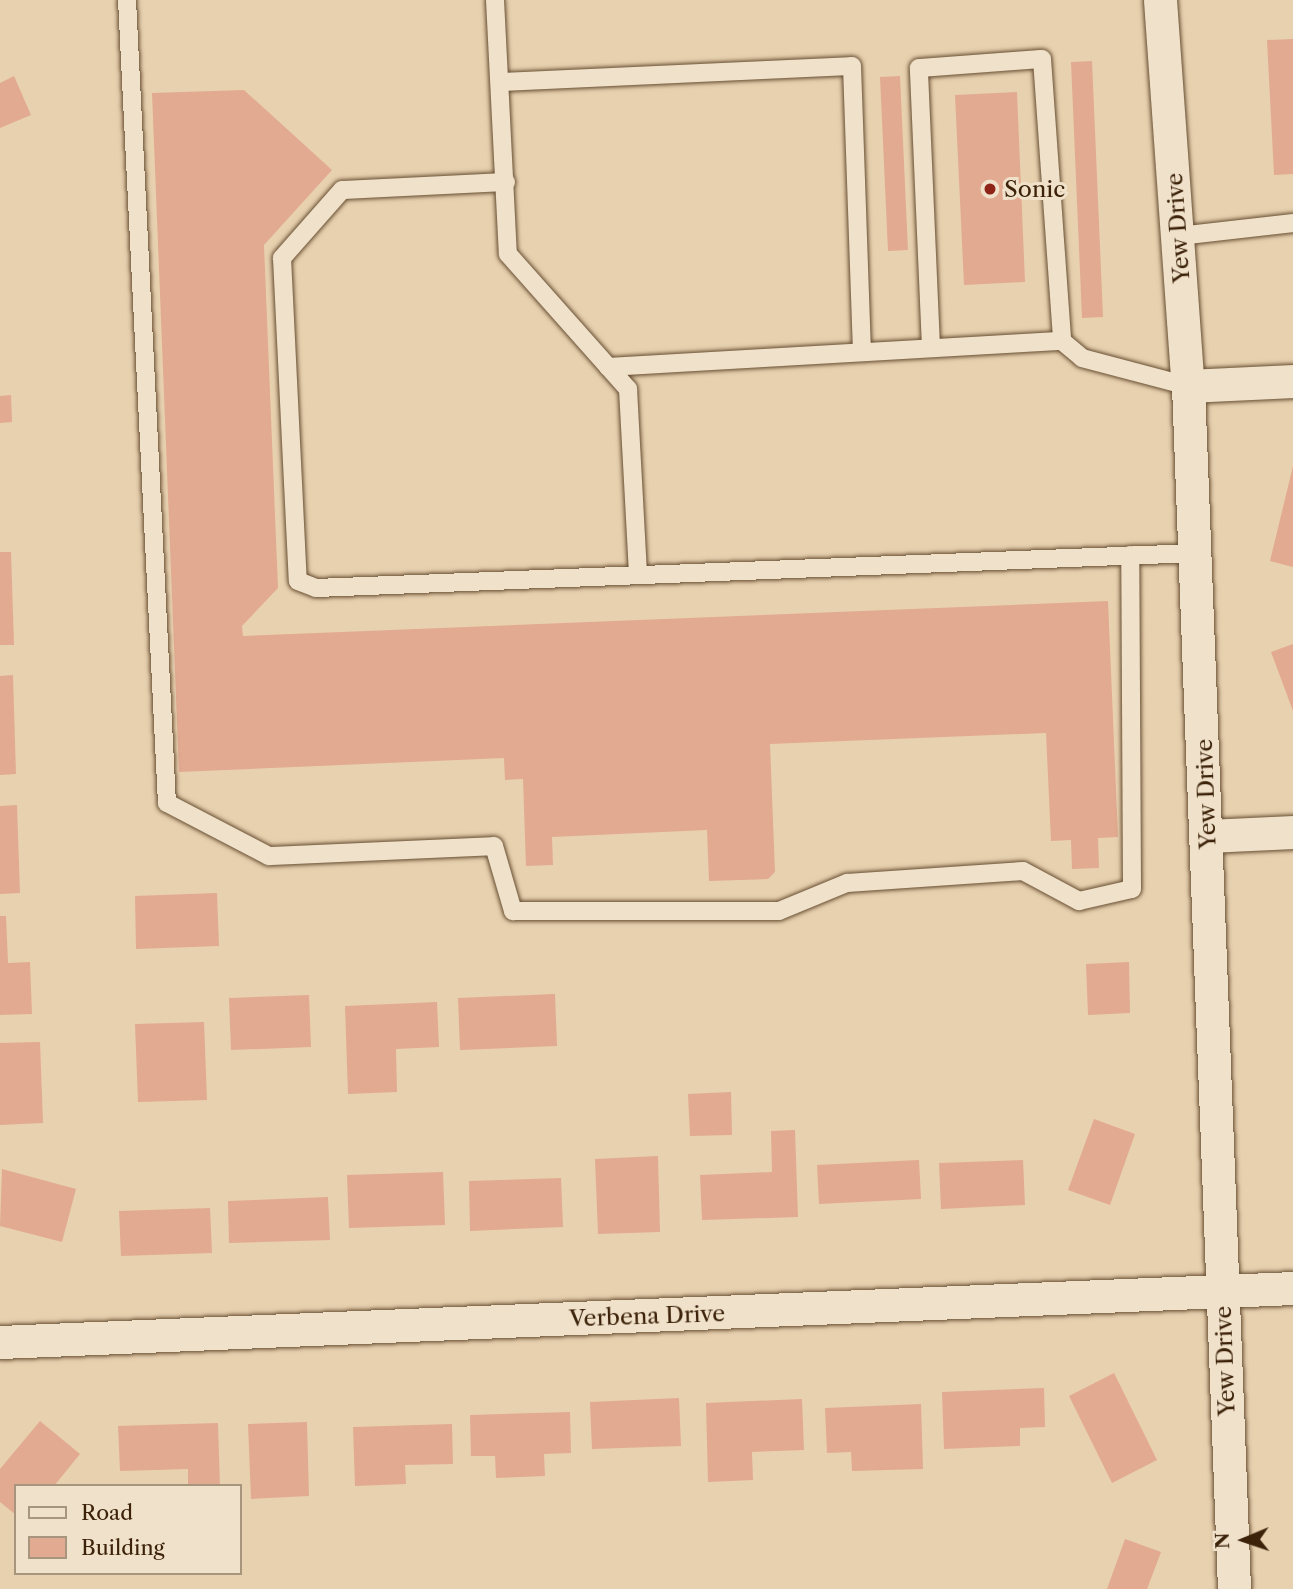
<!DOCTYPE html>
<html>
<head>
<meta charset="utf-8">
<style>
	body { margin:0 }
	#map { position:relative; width:1293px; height:1589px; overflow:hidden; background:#e8d1af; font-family:"Libre Caslon Text",serif }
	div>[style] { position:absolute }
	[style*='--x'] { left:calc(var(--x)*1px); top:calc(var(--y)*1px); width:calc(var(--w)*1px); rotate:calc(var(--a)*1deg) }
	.building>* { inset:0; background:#e2aa90 }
	.roads { filter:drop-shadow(0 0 2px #674e32) drop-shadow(0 0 2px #674e32) }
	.service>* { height:18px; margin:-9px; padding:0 9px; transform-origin:9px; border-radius:9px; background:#f0e1cb }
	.minor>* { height:33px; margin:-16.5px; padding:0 16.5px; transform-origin:16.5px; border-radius:16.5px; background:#f0e1cb }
	.dots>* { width:19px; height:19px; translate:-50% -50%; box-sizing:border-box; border:4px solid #f0e1cb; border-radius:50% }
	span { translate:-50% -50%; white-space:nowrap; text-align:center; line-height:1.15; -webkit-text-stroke:6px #f0e1cb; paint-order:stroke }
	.poi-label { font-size:23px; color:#3c2209 }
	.left { translate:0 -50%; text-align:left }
	.street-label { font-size:23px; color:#3c2209 }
	.legend { position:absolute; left:14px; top:1484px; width:228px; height:91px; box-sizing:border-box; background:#f0e1cb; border:2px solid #a8957d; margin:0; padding:9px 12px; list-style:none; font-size:21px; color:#3c2209 }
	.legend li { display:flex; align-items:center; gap:14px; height:35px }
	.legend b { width:35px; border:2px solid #a8957d }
	.north { position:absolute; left:1209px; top:1505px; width:70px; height:70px; -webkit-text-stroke:5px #f0e1cb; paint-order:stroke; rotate:268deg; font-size:19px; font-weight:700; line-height:28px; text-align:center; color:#3c2209 }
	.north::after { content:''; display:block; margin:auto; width:24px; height:32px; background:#3c2209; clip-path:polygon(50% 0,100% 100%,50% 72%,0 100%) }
</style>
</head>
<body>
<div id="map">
	<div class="building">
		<div style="clip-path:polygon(1293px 39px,1293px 174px,1274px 175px,1267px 40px)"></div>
		<div style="clip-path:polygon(1092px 61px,1103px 317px,1082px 318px,1071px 62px)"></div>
		<div style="clip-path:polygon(14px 76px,31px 115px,0 128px,0 83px)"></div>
		<div style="clip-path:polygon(900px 76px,908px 250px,888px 251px,880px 77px)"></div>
		<div style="clip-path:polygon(244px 90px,332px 170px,264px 245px,278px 588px,242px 626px,243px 636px,1108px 601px,1118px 837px,1098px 838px,1099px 868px,1072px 869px,1071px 840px,1051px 841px,1046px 733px,770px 744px,775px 872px,768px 879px,709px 881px,707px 830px,552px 837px,553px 865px,526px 866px,523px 779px,505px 780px,504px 758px,179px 772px,152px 93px)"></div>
		<div style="clip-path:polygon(1017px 92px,1025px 282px,964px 285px,955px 95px)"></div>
		<div style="clip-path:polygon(11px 395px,12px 422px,0 423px,0 396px)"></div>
		<div style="clip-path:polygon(1293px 466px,1293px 567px,1270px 561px)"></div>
		<div style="clip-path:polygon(0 552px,11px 552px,14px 645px,0 645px)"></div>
		<div style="clip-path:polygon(1293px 644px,1293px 711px,1271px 652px)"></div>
		<div style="clip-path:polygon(13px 675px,16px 774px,0 775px,0 676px)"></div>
		<div style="clip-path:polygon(17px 805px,20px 893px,0 894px,0 806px)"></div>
		<div style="clip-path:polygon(217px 893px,219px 946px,136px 949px,135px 896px)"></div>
		<div style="clip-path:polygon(0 916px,6px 916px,8px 963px,30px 962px,32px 1014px,0 1015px)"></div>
		<div style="clip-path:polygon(1129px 962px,1130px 1013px,1088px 1015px,1086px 964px)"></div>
		<div style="clip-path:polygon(555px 994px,557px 1046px,460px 1050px,458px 998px)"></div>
		<div style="clip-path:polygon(309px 995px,311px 1047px,231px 1050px,229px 998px)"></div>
		<div style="clip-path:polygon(437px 1002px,439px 1047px,396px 1049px,397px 1092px,348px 1094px,345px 1006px)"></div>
		<div style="clip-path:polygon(204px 1022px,207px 1100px,138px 1102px,135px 1024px)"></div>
		<div style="clip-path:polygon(40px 1042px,43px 1123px,0 1125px,0 1043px)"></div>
		<div style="clip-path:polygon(731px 1092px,732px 1135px,690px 1136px,688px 1094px)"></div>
		<div style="clip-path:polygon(1094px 1119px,1135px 1134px,1110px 1205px,1068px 1190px)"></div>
		<div style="clip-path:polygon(795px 1130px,798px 1217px,702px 1220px,700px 1175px,772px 1172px,771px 1131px)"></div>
		<div style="clip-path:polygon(658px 1156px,660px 1232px,598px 1234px,595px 1159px)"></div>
		<div style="clip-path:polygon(919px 1160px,921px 1199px,819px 1204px,817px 1165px)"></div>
		<div style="clip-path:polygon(1023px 1160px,1025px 1205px,941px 1209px,939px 1163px)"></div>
		<div style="clip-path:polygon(2px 1169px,76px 1189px,62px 1242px,0 1226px)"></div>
		<div style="clip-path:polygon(443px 1172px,445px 1225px,349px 1228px,347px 1175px)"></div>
		<div style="clip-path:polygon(561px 1178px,563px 1227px,470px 1231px,469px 1181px)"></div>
		<div style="clip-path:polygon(328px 1197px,330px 1240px,229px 1243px,228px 1201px)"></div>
		<div style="clip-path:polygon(210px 1208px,212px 1253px,121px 1256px,119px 1211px)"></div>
		<div style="clip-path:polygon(1114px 1373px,1157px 1460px,1112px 1483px,1069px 1396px)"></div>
		<div style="clip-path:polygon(1044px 1388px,1045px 1427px,1020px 1428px,1020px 1446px,944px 1449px,942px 1392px)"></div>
		<div style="clip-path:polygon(679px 1398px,681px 1446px,592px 1449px,590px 1402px)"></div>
		<div style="clip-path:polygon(802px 1399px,804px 1450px,752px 1452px,753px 1480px,708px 1482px,706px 1403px)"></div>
		<div style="clip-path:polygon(921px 1404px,923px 1469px,852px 1471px,851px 1452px,827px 1453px,825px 1408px)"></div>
		<div style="clip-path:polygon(570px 1412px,571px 1453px,544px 1454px,545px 1476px,496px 1478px,495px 1456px,471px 1456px,470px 1415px)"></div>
		<div style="clip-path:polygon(40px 1421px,80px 1454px,54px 1486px,16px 1486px,16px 1515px,0 1502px,0 1469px)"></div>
		<div style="clip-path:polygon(307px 1422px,309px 1496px,251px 1499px,248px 1424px)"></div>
		<div style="clip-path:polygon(218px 1423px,220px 1486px,188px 1486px,188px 1469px,120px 1471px,118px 1426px)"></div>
		<div style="clip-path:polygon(452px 1424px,453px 1464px,405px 1465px,406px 1484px,355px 1486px,353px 1427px)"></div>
		<div style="clip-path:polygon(1125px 1539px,1161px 1552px,1147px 1589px,1107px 1589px)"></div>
	</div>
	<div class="roads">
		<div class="service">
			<div style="--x:127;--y:0;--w:804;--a:87.15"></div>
			<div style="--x:167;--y:803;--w:115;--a:27.5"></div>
			<div style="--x:269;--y:856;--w:225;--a:-2.5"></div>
			<div style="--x:494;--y:846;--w:68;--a:73.7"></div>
			<div style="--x:513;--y:911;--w:266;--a:0"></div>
			<div style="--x:779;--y:911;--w:74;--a:-22.4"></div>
			<div style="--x:847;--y:883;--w:176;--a:-3.9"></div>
			<div style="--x:1023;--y:871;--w:64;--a:28.2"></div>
			<div style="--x:1079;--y:901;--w:54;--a:-12.8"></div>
			<div style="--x:1132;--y:889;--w:334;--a:-90.3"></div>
			<div style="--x:495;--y:0;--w:254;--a:87.1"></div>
			<div style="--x:508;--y:254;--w:181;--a:48.4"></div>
			<div style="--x:628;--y:389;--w:186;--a:86.9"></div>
			<div style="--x:500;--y:82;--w:352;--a:-2.6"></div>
			<div style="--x:852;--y:66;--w:285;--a:88"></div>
			<div style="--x:506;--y:182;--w:164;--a:177.2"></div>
			<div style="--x:342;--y:190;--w:91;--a:131.4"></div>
			<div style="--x:282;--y:258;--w:323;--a:87.2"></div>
			<div style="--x:298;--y:581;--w:19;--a:21"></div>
			<div style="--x:316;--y:588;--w:880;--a:-2.28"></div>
			<div style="--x:1179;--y:236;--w:115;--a:-6.5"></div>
			<div style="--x:931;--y:347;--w:279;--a:-92.5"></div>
			<div style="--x:919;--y:68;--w:123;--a:-4.2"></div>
			<div style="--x:1042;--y:59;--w:283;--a:85.9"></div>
			<div style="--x:608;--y:367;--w:455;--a:-3.3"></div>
			<div style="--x:1062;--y:341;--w:26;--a:40"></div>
			<div style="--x:1082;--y:358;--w:110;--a:14.8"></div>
		</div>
		<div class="minor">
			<div style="--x:1160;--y:0;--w:387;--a:85.9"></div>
			<div style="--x:1188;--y:386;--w:1204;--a:87.81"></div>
			<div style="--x:1188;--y:386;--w:105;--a:-2.7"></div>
			<div style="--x:1208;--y:836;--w:85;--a:-2.7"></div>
			<div style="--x:0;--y:1342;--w:1294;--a:-2.39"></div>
		</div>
	</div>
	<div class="dots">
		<div style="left:990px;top:189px;background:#8f2418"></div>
	</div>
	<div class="poi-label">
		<span class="left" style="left:1004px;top:189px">Sonic</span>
	</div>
	<div class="street-label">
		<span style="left:1178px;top:228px;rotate:-94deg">Yew Drive</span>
		<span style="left:1206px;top:794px;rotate:-92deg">Yew Drive</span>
		<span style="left:647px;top:1316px;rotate:-2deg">Verbena Drive</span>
		<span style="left:1225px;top:1361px;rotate:-92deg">Yew Drive</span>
	</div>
	<ul class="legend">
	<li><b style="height:9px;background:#f0e1cb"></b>Road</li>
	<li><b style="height:19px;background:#e2aa90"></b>Building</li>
	</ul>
	<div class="north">N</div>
</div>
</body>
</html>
